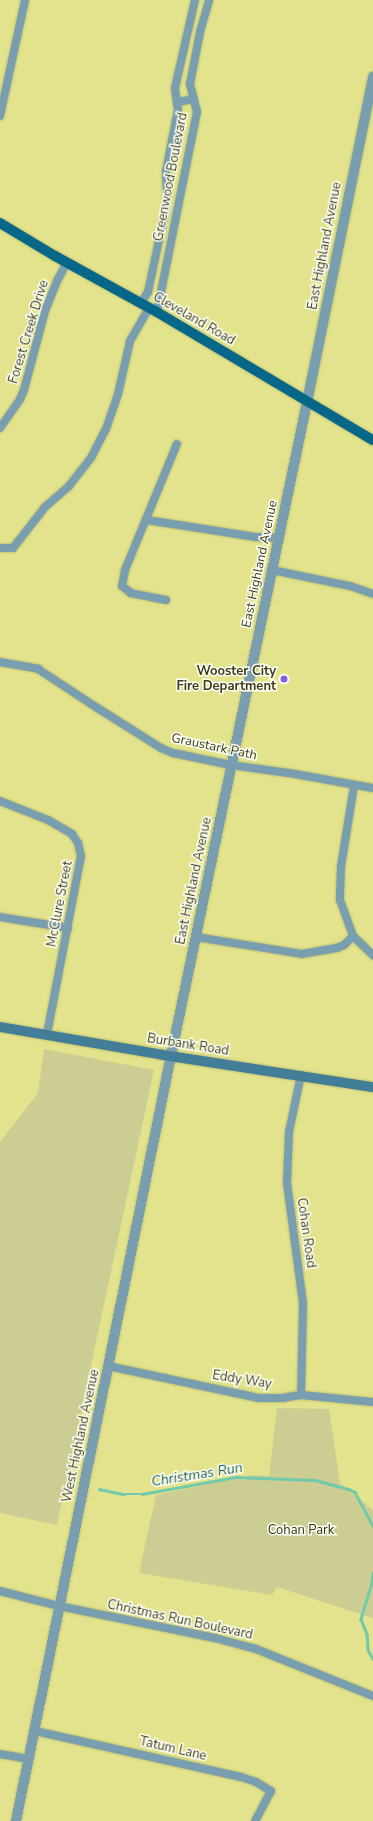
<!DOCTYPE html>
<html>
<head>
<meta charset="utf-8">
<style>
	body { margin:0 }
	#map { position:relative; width:373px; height:1821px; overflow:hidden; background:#e2e38c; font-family:"Nunito Sans",sans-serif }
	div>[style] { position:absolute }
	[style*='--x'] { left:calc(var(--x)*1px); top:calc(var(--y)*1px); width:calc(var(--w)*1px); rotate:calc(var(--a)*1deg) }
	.green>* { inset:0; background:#cbcd93 }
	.stream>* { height:2.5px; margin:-1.25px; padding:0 1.25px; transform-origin:1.25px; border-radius:1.25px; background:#72c9ab }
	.roads { filter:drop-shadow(0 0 1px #c1c275) drop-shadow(0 0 1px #c1c275) }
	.minor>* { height:8px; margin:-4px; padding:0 4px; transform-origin:4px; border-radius:4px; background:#789eb0 }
	.tertiary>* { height:10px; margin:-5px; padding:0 5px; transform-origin:5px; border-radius:5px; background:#789eb0 }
	.secondary>* { height:10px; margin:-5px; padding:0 5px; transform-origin:5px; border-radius:5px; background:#437e99 }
	.primary>* { height:10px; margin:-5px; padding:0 5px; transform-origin:5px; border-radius:5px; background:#076788 }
	.dots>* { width:11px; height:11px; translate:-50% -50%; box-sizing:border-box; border:2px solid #fefff6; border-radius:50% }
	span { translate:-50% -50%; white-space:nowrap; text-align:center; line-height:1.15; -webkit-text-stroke:3px #fefff6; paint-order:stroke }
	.street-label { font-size:13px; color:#3c3d18 }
	.poi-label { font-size:13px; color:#3c3d18; font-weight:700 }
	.right { translate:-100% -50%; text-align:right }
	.park-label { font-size:13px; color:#343413 }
	.water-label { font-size:14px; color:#175c48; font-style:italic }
</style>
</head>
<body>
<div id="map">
	<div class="green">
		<div style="clip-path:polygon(44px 1049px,154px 1070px,57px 1525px,0 1513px,0 1142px,38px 1093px)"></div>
		<div style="clip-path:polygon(277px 1408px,329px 1409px,340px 1483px,373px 1510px,373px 1618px,277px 1587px,272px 1595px,139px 1573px,156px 1495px,253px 1475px,269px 1476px)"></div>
	</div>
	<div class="stream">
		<div style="--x:99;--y:1489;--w:25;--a:12"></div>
		<div style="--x:123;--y:1494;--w:19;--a:0"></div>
		<div style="--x:142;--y:1494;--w:96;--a:-10.3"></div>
		<div style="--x:236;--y:1477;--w:79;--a:2.2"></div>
		<div style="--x:315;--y:1480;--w:35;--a:15"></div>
		<div style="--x:349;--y:1489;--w:7;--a:27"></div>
		<div style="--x:355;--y:1492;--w:38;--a:62"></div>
		<div style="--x:373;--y:1573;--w:10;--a:96"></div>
		<div style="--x:372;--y:1583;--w:38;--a:107"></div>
		<div style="--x:361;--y:1619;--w:16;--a:68"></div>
		<div style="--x:367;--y:1634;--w:16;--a:86"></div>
		<div style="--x:368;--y:1650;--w:10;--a:61"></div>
	</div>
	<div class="roads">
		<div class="minor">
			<div style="--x:177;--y:102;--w:17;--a:-10"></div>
			<div style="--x:0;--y:116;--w:119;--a:-77.8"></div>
			<div style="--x:141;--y:303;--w:13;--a:-58"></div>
			<div style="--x:148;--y:292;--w:82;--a:-78"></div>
			<div style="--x:165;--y:212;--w:19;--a:-84"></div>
			<div style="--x:167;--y:193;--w:22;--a:-93"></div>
			<div style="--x:166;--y:171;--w:62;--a:-78.9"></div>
			<div style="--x:178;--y:110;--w:22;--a:-98"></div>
			<div style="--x:175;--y:88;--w:90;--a:-77.2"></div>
			<div style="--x:157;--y:312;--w:204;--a:-78.7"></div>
			<div style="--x:197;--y:112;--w:29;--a:-104"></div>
			<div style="--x:190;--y:84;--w:53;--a:-79.1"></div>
			<div style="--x:200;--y:32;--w:33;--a:-74"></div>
			<div style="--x:0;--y:428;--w:35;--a:-55"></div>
			<div style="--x:20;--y:399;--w:10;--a:-66"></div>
			<div style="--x:24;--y:390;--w:82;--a:-75.1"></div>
			<div style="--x:45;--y:311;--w:32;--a:-68"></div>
			<div style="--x:57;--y:281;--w:21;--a:-62"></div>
			<div style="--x:147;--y:520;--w:110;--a:8.9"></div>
			<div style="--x:256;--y:537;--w:23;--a:2"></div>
			<div style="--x:0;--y:548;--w:13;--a:0"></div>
			<div style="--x:13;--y:548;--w:52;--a:-52"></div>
			<div style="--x:45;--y:507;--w:32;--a:-41"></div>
			<div style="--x:69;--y:486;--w:36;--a:-52"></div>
			<div style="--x:91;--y:458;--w:33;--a:-63"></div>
			<div style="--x:106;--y:429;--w:37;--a:-71"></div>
			<div style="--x:118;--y:394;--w:54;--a:-77.2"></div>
			<div style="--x:130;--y:341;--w:38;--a:-60"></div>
			<div style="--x:272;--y:570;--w:80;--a:11.6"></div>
			<div style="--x:350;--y:586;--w:24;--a:19"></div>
			<div style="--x:166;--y:600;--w:36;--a:-169"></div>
			<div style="--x:131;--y:593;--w:11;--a:-142"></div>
			<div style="--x:122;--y:586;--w:16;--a:-79"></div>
			<div style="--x:125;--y:570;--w:136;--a:-67.6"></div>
			<div style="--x:0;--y:662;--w:39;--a:10"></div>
			<div style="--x:38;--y:669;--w:73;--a:33.3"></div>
			<div style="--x:99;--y:709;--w:73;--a:32.2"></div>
			<div style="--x:161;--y:748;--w:13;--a:23"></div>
			<div style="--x:173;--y:753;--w:59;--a:11.7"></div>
			<div style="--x:231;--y:765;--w:65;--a:8"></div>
			<div style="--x:295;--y:774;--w:79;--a:10.2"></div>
			<div style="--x:354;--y:786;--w:81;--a:99.2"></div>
			<div style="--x:341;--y:866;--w:34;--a:92"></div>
			<div style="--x:340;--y:900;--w:38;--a:70"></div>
			<div style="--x:353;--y:936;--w:28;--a:44"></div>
			<div style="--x:0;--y:801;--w:52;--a:21.6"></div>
			<div style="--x:48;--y:820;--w:28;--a:30"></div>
			<div style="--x:72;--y:834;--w:11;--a:56"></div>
			<div style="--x:78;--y:843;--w:13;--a:77"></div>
			<div style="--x:81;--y:856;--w:181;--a:100.8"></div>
			<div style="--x:0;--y:917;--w:69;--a:9.2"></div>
			<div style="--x:196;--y:937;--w:107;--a:9.1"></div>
			<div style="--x:302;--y:954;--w:36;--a:-10"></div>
			<div style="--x:337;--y:948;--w:8;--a:-23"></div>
			<div style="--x:344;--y:945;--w:13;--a:-45"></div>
			<div style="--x:301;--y:1075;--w:58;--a:101.9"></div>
			<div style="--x:289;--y:1132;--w:51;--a:92.2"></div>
			<div style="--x:287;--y:1183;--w:121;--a:82.4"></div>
			<div style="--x:303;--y:1303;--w:92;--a:91.2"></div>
			<div style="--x:108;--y:1366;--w:154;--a:12"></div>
			<div style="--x:259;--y:1398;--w:23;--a:0"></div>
			<div style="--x:282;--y:1398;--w:19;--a:-9"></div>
			<div style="--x:301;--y:1395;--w:72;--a:5.6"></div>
			<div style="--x:0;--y:1591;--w:61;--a:14.3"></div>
			<div style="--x:59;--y:1606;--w:159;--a:11.6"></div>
			<div style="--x:215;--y:1638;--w:42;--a:15"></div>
			<div style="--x:256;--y:1649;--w:126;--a:21.9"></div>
			<div style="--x:35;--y:1731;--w:211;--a:12.6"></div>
			<div style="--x:241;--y:1777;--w:16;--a:18"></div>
			<div style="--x:256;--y:1782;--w:17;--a:31"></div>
			<div style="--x:271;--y:1791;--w:34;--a:118"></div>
			<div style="--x:0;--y:1754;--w:29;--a:10"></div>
		</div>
		<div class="tertiary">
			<div style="--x:16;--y:1821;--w:781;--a:-78.55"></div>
			<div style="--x:171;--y:1056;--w:668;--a:-78.25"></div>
			<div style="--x:307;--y:402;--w:332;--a:-78.5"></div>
		</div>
		<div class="secondary">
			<div style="--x:0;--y:1027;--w:165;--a:9.7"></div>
			<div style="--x:163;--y:1055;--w:212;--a:8.7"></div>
		</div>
		<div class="primary">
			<div style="--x:0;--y:223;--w:64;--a:31"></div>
			<div style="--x:55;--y:256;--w:116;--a:28.8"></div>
			<div style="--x:157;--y:312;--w:251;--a:30.7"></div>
		</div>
	</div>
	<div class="dots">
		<div style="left:284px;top:679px;background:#7c62dd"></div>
	</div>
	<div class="street-label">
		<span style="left:171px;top:177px;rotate:-79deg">Greenwood Boulevard</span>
		<span style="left:325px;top:246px;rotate:-79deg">East Highland Avenue</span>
		<span style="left:194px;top:319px;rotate:30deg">Cleveland Road</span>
		<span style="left:29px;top:332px;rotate:-73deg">Forest Creek Drive</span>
		<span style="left:260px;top:564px;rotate:-78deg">East Highland Avenue</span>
		<span style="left:214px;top:747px;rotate:12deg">Graustark Path</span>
		<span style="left:194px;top:881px;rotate:-78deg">East Highland Avenue</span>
		<span style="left:60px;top:904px;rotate:-79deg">McClure Street</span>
		<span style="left:188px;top:1045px;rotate:9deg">Burbank Road</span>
		<span style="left:306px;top:1233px;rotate:82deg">Cohan Road</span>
		<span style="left:242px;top:1380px;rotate:9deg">Eddy Way</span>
		<span style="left:81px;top:1436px;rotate:-78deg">West Highland Avenue</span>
		<span style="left:180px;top:1620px;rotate:12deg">Christmas Run Boulevard</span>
		<span style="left:173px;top:1749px;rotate:13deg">Tatum Lane</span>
	</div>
	<div class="poi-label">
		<span class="right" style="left:276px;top:679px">Wooster City<br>Fire Department</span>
	</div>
	<div class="park-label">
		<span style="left:301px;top:1530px">Cohan Park</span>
	</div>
	<div class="water-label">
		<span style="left:197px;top:1475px;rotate:-9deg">Christmas Run</span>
	</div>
</div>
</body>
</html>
